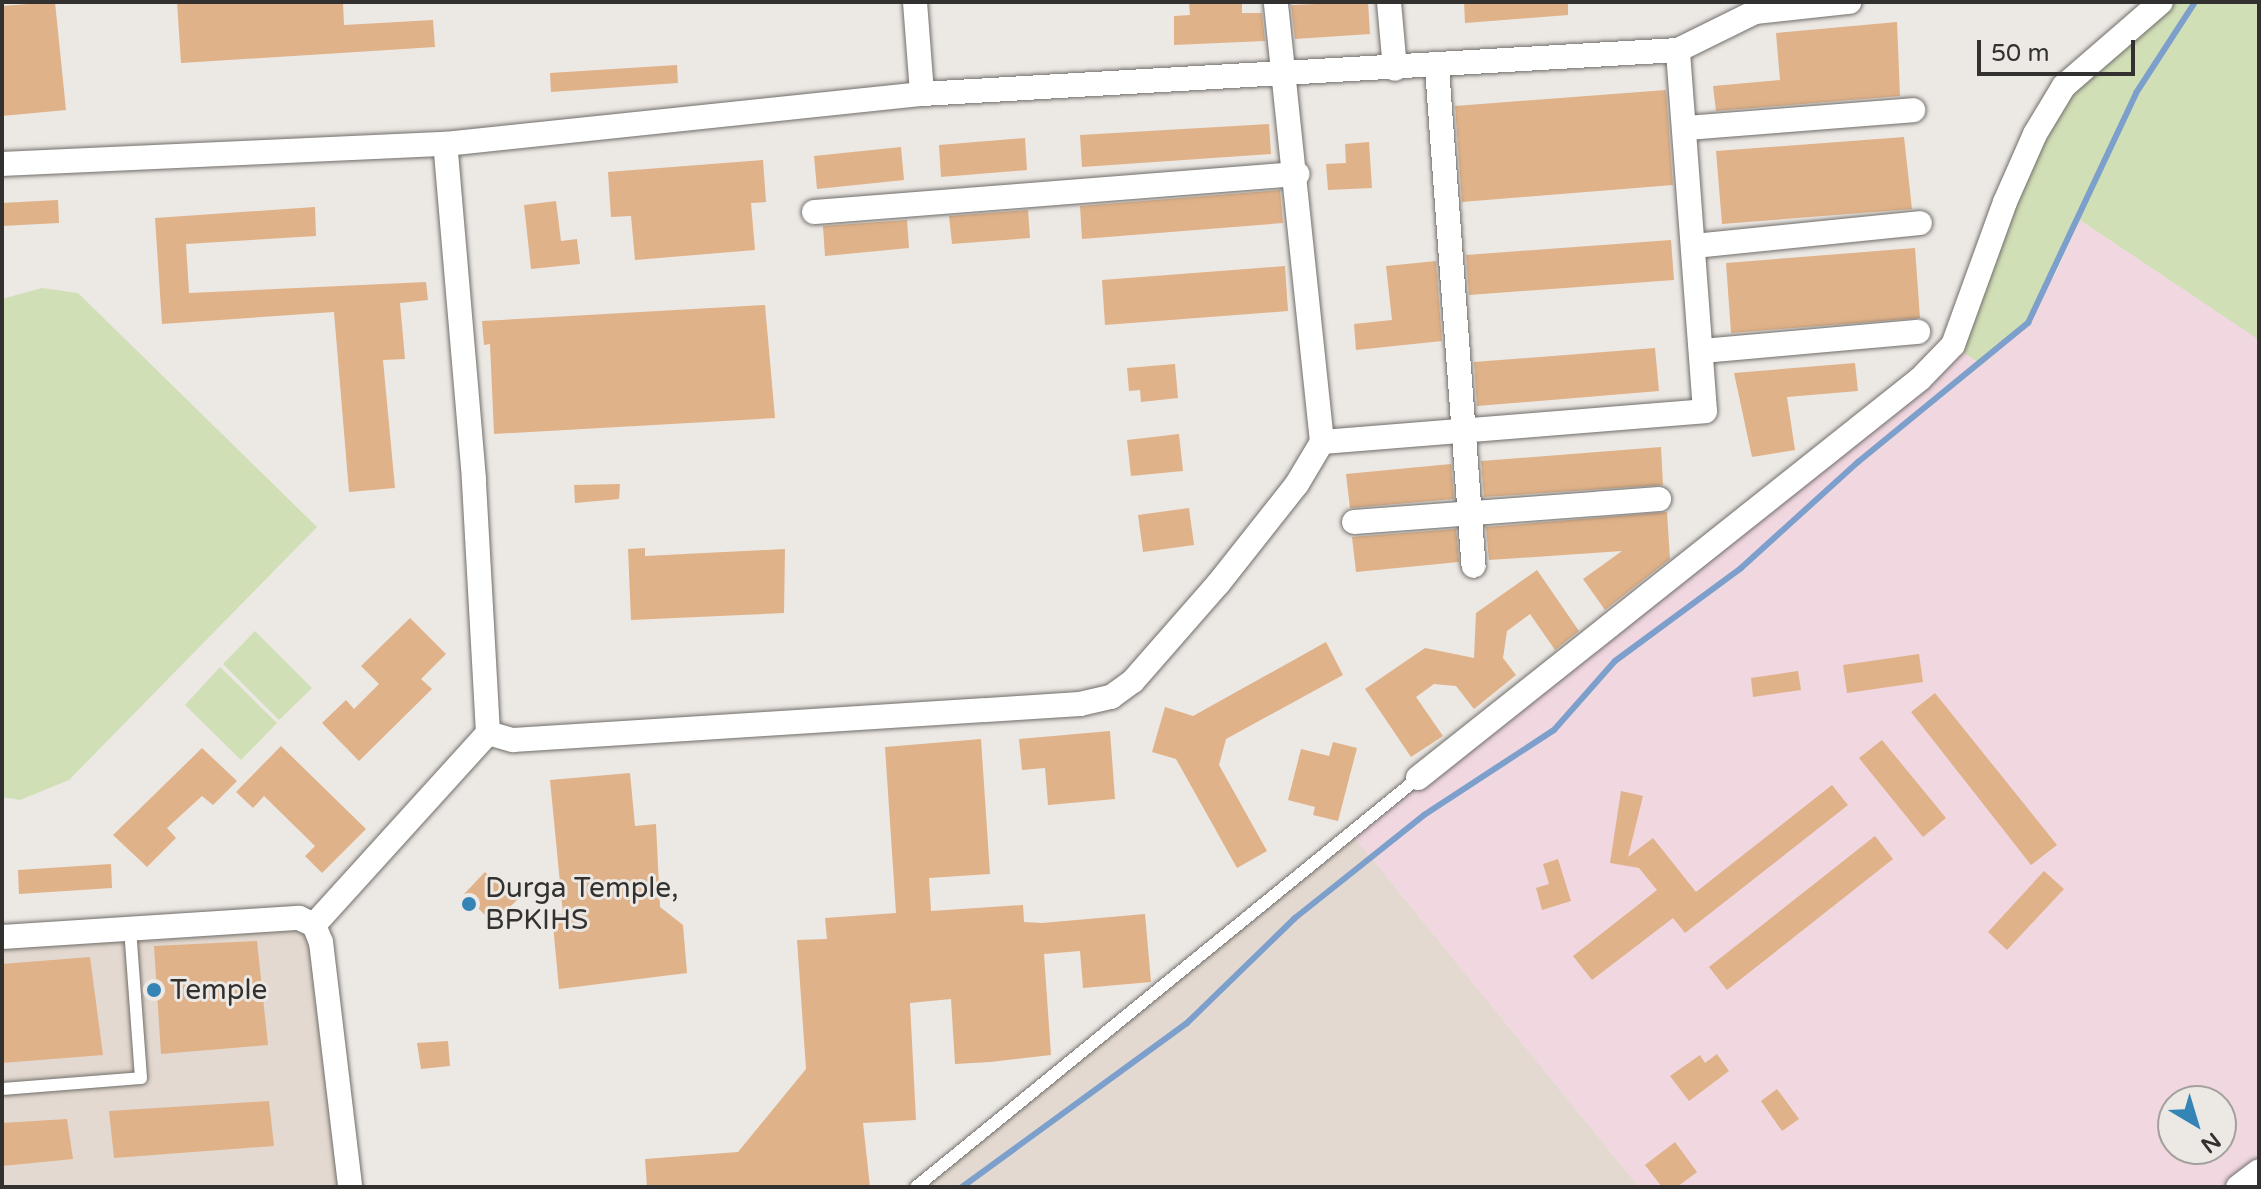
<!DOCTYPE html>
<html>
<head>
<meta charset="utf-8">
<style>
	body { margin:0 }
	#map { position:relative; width:2261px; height:1189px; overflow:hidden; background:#ece8e4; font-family:"Varela Round",sans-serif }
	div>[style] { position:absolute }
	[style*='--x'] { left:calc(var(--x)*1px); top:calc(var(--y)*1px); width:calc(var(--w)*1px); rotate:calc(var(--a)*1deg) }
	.built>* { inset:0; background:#e3d9d0 }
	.education>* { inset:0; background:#f0d7e0 }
	.green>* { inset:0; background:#d1dfb7 }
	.stream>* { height:6px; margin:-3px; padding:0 3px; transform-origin:3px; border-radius:3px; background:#7c9fcb }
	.building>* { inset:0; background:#e0b289 }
	.roads { filter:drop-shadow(0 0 2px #716e6a) drop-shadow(0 0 2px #716e6a) }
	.service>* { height:12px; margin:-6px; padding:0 6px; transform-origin:6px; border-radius:6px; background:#fff }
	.minor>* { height:24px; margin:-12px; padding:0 12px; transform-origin:12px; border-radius:12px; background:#fff }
	.dots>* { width:22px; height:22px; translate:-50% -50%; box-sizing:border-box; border:4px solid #ece8e4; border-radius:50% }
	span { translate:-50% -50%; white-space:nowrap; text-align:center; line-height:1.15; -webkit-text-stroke:6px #ece8e4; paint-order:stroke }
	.poi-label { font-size:28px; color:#333130 }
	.left { translate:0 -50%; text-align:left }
	.frame { position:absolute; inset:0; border:4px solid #333130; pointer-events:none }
	.north { position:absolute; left:2157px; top:1085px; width:80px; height:80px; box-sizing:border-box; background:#ece8e4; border:2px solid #a29f9c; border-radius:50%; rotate:142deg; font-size:22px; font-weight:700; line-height:32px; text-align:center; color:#333130 }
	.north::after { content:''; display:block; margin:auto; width:28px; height:36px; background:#3484b5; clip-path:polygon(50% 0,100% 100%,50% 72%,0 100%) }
	.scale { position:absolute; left:1977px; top:40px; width:158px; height:36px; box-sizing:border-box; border:4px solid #333130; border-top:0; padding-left:10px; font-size:24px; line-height:28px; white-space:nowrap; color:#333130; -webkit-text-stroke:6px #ece8e4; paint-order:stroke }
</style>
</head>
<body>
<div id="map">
	<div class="built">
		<div style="clip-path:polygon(1351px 833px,1639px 1187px,916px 1187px)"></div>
		<div style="clip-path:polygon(314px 925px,350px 1187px,2px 1187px,2px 937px)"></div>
	</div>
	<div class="education">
		<div style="clip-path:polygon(evenodd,2080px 220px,2259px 340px,2259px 1172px,2240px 1187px,1639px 1187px,1351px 833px,1953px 345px,1982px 365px,2055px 275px,2080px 220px,2173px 1101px,2221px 1101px,2221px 1149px,2173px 1149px,2173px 1101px)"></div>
	</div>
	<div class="green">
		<div style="clip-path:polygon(2161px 2px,2259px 2px,2259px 340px,2080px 220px,2028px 323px,1982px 365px,1953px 345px,2035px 134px)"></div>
		<div style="clip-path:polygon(42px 288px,78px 293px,317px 527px,69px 780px,20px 800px,2px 797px,2px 299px)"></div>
		<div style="clip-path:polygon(255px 631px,312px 688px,279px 720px,223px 664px)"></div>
		<div style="clip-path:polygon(220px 667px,277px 723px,241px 760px,185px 705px)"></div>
	</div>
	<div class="stream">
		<div style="--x:962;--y:1187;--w:278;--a:-36.1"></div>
		<div style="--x:1187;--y:1023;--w:151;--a:-44.2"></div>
		<div style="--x:1295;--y:918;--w:165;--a:-38.6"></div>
		<div style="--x:1424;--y:815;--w:155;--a:-33.2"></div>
		<div style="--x:1554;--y:730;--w:92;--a:-48.5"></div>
		<div style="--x:1615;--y:661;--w:157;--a:-36.4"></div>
		<div style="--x:1741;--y:568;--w:158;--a:-42.2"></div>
		<div style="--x:1858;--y:462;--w:220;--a:-39.3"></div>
		<div style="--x:2028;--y:323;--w:254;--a:-64.8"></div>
		<div style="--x:2136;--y:93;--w:108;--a:-57"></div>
	</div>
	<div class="building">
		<div style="clip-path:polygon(55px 2px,66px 110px,2px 116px,2px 6px)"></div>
		<div style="clip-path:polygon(177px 2px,343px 2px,344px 25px,433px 20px,435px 47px,181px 63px)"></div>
		<div style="clip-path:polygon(1242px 2px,1242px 13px,1262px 13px,1265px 41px,1174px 45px,1174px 16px,1190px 15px,1189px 3px)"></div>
		<div style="clip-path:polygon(1368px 2px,1370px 34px,1295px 39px,1291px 5px)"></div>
		<div style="clip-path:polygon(1464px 2px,1568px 2px,1568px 15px,1465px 23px)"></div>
		<div style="clip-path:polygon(1897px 22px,1900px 96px,1716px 111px,1713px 86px,1780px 80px,1776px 33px)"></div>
		<div style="clip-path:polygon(677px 65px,678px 83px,551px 92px,550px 73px)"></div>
		<div style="clip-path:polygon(1666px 90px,1673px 185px,1462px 202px,1455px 106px)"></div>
		<div style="clip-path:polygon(1269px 124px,1271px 154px,1082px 167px,1080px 135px)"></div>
		<div style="clip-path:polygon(1904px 137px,1912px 209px,1722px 224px,1716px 151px)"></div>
		<div style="clip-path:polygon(1025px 138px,1027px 170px,941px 177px,939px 145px)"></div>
		<div style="clip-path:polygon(1369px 142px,1372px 188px,1328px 190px,1326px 164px,1346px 163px,1345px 144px)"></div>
		<div style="clip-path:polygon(901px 147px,904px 180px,817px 189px,814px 156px)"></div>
		<div style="clip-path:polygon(763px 160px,766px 202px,751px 203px,755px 250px,635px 260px,631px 216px,611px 217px,608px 172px)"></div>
		<div style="clip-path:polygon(1280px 190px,1283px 223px,1082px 239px,1080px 206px)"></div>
		<div style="clip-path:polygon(58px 200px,59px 223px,2px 226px,2px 203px)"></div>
		<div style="clip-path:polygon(556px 201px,561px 241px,577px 239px,580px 264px,531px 269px,524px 205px)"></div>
		<div style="clip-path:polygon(315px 207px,316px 236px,186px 244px,189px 293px,426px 282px,428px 300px,400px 303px,405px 359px,383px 360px,395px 488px,349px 492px,334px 312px,162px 324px,155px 218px)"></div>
		<div style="clip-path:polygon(1028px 210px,1030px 238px,952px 244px,949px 216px)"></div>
		<div style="clip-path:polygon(907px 220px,909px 248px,825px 256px,823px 226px)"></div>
		<div style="clip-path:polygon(1671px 240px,1674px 280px,1469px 295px,1466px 255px)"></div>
		<div style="clip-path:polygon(1915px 248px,1920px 318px,1731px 333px,1726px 263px)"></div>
		<div style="clip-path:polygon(1436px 261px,1442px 341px,1356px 350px,1354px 324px,1392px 320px,1386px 266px)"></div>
		<div style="clip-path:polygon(1285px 266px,1288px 311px,1105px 325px,1102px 280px)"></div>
		<div style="clip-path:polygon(765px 305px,775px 418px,494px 434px,490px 344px,484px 345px,482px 321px)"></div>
		<div style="clip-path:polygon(1655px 348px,1659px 391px,1477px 406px,1474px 362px)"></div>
		<div style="clip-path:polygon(1855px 363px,1858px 391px,1787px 397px,1795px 450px,1752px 457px,1734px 373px)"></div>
		<div style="clip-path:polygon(1175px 364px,1178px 398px,1141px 402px,1140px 390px,1129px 391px,1127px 368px)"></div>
		<div style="clip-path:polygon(1179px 434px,1183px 471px,1131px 476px,1127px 440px)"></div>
		<div style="clip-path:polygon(1661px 447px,1663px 485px,1484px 497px,1481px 461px)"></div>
		<div style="clip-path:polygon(1451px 464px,1454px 499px,1350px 508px,1346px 474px)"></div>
		<div style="clip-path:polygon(620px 484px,619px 499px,575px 503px,574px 485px)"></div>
		<div style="clip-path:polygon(1189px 508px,1194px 545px,1143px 552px,1138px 515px)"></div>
		<div style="clip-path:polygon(1667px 512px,1670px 559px,1605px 610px,1583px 579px,1622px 551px,1489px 560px,1486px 527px)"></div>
		<div style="clip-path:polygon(1456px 529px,1459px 562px,1356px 572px,1352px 537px)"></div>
		<div style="clip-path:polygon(645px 548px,645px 556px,785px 549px,784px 613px,631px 620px,628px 549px)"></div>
		<div style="clip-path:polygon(1537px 570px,1579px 631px,1555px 650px,1530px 614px,1507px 631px,1503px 658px,1516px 675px,1474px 709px,1456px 686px,1434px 684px,1416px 697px,1443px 736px,1411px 757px,1365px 689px,1425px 648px,1474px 658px,1476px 613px)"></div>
		<div style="clip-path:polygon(410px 618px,446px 654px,421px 679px,432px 689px,359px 761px,322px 723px,346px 700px,354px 709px,379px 684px,361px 666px)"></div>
		<div style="clip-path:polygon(1326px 642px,1343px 675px,1226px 739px,1219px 765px,1267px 851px,1237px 868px,1176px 759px,1152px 752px,1165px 707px,1193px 716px)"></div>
		<div style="clip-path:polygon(1919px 654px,1923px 682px,1847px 693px,1843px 665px)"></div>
		<div style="clip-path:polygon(1798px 671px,1801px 690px,1753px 697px,1751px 678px)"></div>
		<div style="clip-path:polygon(1935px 693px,2057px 845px,2031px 865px,1911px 712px)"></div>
		<div style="clip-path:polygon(1110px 731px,1115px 799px,1048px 805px,1045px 768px,1022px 770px,1019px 739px)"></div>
		<div style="clip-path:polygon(981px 739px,990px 874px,929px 878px,931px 911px,1023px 905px,1024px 922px,1042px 923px,1145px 914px,1151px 982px,1083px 988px,1080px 951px,1044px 954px,1051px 1055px,990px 1062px,955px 1064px,951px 999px,910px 1003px,916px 1120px,863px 1123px,870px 1187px,647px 1187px,645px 1159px,738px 1152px,806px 1069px,797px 940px,827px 939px,825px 918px,896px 913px,885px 747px)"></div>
		<div style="clip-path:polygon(1882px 740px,1946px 818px,1923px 837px,1859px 758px)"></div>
		<div style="clip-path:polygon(1333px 742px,1357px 748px,1338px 821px,1313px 815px,1315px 807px,1288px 800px,1301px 749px,1329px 756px)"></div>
		<div style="clip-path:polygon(281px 746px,366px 829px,322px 873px,305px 856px,315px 846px,264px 796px,253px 808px,236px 792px)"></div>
		<div style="clip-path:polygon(202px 748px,237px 781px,213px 805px,202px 796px,167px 828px,176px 838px,147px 867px,113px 835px)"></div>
		<div style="clip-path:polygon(630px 773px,635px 826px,656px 824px,660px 907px,683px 925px,687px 973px,559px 989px,552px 914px,563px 914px,550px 780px)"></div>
		<div style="clip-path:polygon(1832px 785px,1848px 805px,1685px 933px,1673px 918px,1592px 980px,1573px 956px,1657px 890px,1639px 868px,1610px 863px,1621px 791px,1643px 796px,1628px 857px,1653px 838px,1696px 892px)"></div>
		<div style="clip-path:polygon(1875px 836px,1893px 859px,1727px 990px,1709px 967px)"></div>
		<div style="clip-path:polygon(1558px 859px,1571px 901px,1542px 910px,1536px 888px,1549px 884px,1543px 864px)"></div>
		<div style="clip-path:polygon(111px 864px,112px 888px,19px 894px,18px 870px)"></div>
		<div style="clip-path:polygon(2044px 871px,2064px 889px,2007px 950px,1988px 932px)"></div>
		<div style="clip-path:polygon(485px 872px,517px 900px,493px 923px,464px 894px)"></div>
		<div style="clip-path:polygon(257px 941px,268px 1045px,161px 1054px,154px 946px)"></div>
		<div style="clip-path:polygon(90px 957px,103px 1055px,2px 1063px,2px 964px)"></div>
		<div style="clip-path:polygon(448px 1041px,450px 1066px,421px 1069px,417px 1043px)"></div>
		<div style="clip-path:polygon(1717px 1054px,1729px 1071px,1689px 1101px,1670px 1076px,1700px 1055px,1705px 1063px)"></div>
		<div style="clip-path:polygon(1777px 1089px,1799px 1119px,1782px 1131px,1761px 1101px)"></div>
		<div style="clip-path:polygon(269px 1101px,274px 1146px,114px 1158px,109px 1111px)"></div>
		<div style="clip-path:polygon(67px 1119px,73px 1159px,2px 1166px,2px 1123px)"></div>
		<div style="clip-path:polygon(1675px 1142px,1697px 1172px,1677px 1187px,1662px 1187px,1645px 1165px)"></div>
	</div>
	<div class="roads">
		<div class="service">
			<div style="--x:2;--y:1089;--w:139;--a:-4.5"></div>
			<div style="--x:141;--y:1078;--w:150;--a:-94.2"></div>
			<div style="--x:916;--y:1187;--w:648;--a:-39.17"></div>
		</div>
		<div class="minor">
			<div style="--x:915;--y:2;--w:92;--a:85.6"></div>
			<div style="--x:1389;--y:2;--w:67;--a:84.9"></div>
			<div style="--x:1437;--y:68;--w:499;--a:85.8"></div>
			<div style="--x:1686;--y:128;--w:228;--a:-4.5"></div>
			<div style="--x:2;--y:164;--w:443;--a:-2.6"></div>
			<div style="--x:445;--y:144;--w:480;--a:-6"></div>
			<div style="--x:922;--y:94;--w:757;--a:-3.33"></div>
			<div style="--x:1678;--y:50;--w:86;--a:-26.3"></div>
			<div style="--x:1755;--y:12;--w:95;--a:-6.1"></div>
			<div style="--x:814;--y:212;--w:485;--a:-4.5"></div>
			<div style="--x:1694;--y:246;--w:227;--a:-5.8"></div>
			<div style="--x:1703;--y:351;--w:216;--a:-5.1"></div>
			<div style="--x:1322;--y:442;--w:384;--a:-4.6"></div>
			<div style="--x:1705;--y:411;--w:362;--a:-94.3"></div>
			<div style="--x:1354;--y:522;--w:306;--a:-4.3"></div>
			<div style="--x:488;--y:733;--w:26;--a:16"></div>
			<div style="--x:513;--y:740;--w:568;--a:-3.63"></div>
			<div style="--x:1080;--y:704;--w:32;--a:-13"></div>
			<div style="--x:1111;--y:697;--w:27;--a:-36"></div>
			<div style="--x:1133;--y:681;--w:129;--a:-48.8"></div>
			<div style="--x:1218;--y:584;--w:127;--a:-51.7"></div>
			<div style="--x:1297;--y:484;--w:49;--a:-59.2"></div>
			<div style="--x:1322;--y:442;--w:442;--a:-96"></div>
			<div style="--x:1418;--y:778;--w:641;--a:-38.48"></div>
			<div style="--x:1920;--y:379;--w:47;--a:-45.9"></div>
			<div style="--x:1953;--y:345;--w:152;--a:-70"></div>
			<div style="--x:2005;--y:202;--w:74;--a:-66.2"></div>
			<div style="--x:2035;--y:134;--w:56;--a:-58.9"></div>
			<div style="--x:2064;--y:86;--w:128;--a:-40.9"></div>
			<div style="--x:314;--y:925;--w:259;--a:-47.8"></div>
			<div style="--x:488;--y:733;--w:254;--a:-93.2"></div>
			<div style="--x:474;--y:479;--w:336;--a:-94.9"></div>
			<div style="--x:2;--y:937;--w:298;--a:-3.7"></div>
			<div style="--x:299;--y:918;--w:17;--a:25"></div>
			<div style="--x:314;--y:925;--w:18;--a:68"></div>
			<div style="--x:321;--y:942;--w:247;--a:83.2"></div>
			<div style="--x:2238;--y:1187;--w:26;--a:-37"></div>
		</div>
	</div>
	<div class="dots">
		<div style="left:469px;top:904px;background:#3484b5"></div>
		<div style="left:154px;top:990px;background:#3484b5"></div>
	</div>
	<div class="poi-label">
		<span class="left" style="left:485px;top:904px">Durga Temple,<br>BPKIHS</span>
		<span class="left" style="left:170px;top:990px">Temple</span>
	</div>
	<div class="frame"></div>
	<div class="north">N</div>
	<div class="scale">50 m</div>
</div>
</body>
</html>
